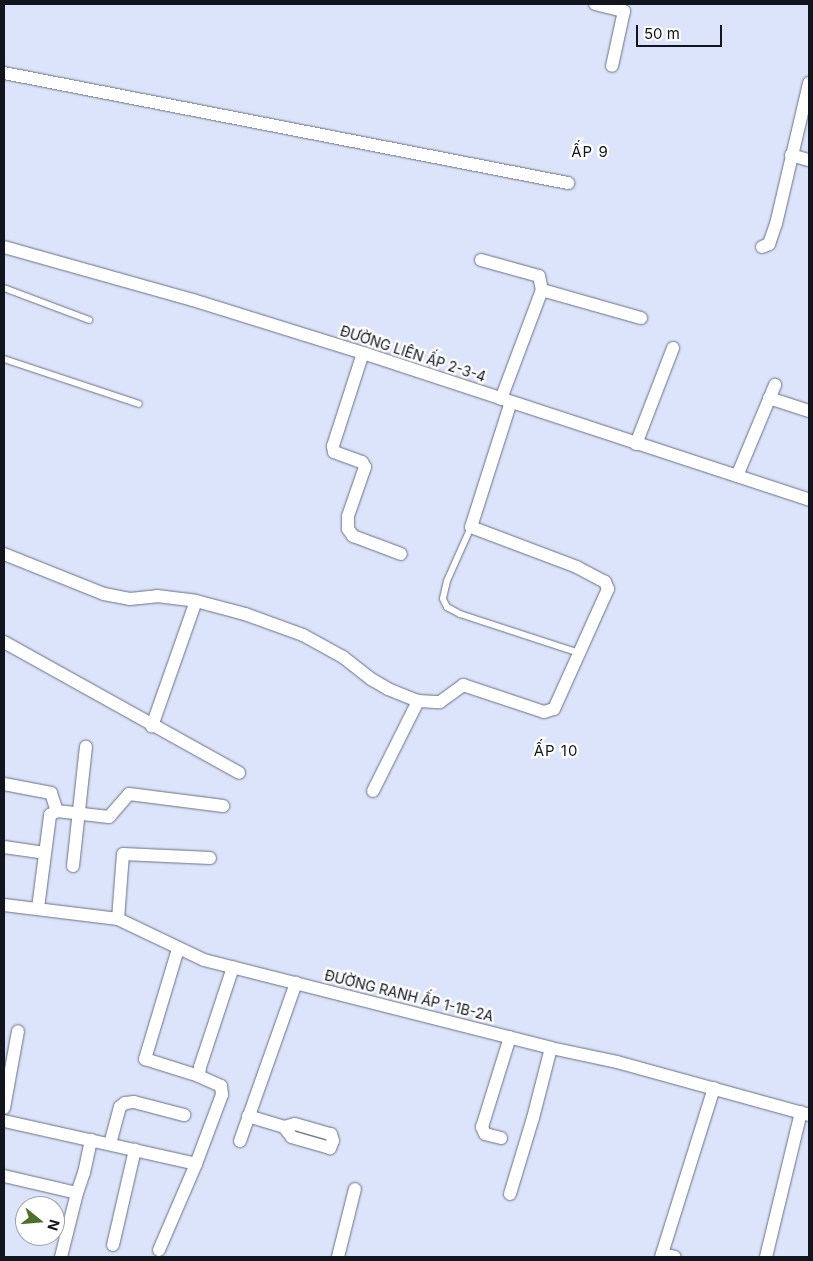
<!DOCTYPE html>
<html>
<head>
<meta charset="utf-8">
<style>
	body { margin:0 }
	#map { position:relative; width:813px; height:1261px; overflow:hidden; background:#dce4fb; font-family:Inter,sans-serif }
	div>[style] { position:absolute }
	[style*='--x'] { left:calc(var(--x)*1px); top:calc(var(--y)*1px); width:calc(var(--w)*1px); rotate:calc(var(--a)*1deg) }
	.roads { filter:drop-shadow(0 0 1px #6a7185) drop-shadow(0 0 1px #6a7185) }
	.service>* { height:6px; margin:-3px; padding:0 3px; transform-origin:3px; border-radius:3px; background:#fff }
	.minor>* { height:12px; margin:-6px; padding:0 6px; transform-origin:6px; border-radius:6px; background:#fff }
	span { translate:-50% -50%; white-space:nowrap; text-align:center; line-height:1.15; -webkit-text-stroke:4.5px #fff; paint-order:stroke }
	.street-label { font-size:14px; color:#12151d }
	.neighbourhood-label { font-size:15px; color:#12151d; letter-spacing:1px }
	.frame { position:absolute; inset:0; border:5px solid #12151d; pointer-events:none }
	.north { position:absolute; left:15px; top:1196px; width:50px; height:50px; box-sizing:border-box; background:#fff; border:1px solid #a0a1a5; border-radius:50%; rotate:107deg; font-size:14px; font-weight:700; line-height:20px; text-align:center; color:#12151d }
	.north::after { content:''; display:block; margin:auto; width:18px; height:22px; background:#4b712b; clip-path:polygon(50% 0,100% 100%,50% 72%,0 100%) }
	.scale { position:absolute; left:636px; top:25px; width:86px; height:22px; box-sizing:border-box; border:2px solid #12151d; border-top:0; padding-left:6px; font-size:15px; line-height:18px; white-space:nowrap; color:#12151d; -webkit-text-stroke:4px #fff; paint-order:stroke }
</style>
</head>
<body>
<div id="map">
	<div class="roads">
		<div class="service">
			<div style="--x:4;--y:288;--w:91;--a:20.6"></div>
			<div style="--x:4;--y:359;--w:142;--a:18.4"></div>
			<div style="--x:471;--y:527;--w:59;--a:114"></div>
			<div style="--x:447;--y:581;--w:18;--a:103"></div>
			<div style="--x:443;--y:599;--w:9;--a:63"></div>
			<div style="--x:447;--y:607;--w:15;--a:28"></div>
			<div style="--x:460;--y:614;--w:125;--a:18.1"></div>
		</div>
		<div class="minor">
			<div style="--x:595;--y:4;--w:30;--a:14"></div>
			<div style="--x:624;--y:11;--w:56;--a:102.3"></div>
			<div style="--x:4;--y:73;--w:575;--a:11.04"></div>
			<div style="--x:791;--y:155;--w:19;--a:16"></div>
			<div style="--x:4;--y:247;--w:196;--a:15.7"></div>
			<div style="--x:193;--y:300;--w:178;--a:17.3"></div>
			<div style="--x:363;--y:353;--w:470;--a:18.2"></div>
			<div style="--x:762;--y:247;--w:8;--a:-23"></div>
			<div style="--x:769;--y:244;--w:21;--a:-71"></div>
			<div style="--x:776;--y:224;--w:145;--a:-76.8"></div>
			<div style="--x:481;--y:260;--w:60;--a:15.4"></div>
			<div style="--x:539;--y:276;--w:14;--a:78"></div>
			<div style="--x:363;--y:353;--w:98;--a:107.9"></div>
			<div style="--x:333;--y:446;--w:6;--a:81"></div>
			<div style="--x:334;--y:452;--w:30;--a:20"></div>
			<div style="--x:362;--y:462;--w:6;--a:59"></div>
			<div style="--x:365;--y:467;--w:52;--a:109.1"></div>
			<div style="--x:348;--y:516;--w:13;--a:90"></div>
			<div style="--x:348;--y:529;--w:9;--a:54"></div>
			<div style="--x:353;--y:536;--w:51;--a:20.6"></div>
			<div style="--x:769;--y:398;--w:42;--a:18"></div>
			<div style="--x:501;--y:399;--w:116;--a:-69.4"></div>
			<div style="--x:542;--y:290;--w:103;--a:15.8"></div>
			<div style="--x:636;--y:444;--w:103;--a:-68.9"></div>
			<div style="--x:737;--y:476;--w:99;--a:-67.3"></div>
			<div style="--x:4;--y:554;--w:108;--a:21.8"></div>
			<div style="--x:104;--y:594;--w:26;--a:11"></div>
			<div style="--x:130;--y:599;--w:27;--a:-6"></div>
			<div style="--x:157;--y:596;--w:39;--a:7"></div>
			<div style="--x:196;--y:601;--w:133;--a:109.4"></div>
			<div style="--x:196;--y:601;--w:51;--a:14.9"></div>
			<div style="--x:245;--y:614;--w:62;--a:19.9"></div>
			<div style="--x:303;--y:635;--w:46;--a:28.8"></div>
			<div style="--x:343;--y:657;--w:36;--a:38"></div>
			<div style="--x:371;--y:679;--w:20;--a:30"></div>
			<div style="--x:388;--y:689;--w:32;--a:22"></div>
			<div style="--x:418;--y:701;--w:22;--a:3"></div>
			<div style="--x:440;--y:702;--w:29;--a:-36"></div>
			<div style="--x:463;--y:685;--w:85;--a:18.4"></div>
			<div style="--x:544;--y:712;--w:10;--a:-17"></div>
			<div style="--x:554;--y:709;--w:132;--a:-65.8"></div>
			<div style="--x:608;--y:589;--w:8;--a:-113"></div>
			<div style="--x:605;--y:582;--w:32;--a:-152"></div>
			<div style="--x:577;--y:567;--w:113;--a:-159.3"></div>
			<div style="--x:471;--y:527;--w:131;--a:-72.3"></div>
			<div style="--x:4;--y:642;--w:269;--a:29.1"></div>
			<div style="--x:4;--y:784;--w:48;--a:10.8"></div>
			<div style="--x:51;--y:793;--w:19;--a:72"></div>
			<div style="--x:373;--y:791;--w:101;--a:-63.4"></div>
			<div style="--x:4;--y:847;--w:41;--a:8.3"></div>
			<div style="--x:73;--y:866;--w:120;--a:-83.8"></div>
			<div style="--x:4;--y:905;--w:115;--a:7"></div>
			<div style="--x:118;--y:919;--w:95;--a:25.5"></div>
			<div style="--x:204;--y:960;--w:358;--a:14.2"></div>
			<div style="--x:551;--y:1048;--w:67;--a:12"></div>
			<div style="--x:617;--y:1062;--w:199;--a:15.4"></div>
			<div style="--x:38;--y:908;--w:94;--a:-82.6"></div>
			<div style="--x:50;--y:815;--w:8;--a:-30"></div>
			<div style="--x:57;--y:811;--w:52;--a:6.6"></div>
			<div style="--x:109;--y:817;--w:30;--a:-49"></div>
			<div style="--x:129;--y:794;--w:95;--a:7.3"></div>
			<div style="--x:118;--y:919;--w:65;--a:-85.6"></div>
			<div style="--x:123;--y:854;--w:87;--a:2.6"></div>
			<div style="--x:178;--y:949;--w:115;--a:106.7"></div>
			<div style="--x:145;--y:1059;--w:57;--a:17.5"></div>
			<div style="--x:4;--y:1108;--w:78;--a:-79.7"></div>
			<div style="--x:248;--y:1116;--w:38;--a:17"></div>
			<div style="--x:284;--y:1127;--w:11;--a:-15"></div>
			<div style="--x:295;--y:1124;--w:37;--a:16"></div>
			<div style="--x:331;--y:1134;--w:7;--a:74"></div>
			<div style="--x:333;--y:1141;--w:8;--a:113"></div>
			<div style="--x:330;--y:1148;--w:40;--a:-164"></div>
			<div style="--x:292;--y:1137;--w:13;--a:-129"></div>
			<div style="--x:4;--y:1121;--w:197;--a:12.6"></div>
			<div style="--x:196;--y:1164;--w:74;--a:-69.4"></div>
			<div style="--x:222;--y:1095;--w:9;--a:-96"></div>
			<div style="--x:221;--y:1086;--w:24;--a:-156"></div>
			<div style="--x:199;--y:1076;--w:9;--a:-84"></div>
			<div style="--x:200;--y:1067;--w:105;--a:-71.7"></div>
			<div style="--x:501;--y:1138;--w:16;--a:-166"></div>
			<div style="--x:485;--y:1134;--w:8;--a:-113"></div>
			<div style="--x:482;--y:1127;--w:94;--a:-72.7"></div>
			<div style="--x:240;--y:1141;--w:168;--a:-70.5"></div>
			<div style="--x:110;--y:1144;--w:38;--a:-75"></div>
			<div style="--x:120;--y:1107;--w:6;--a:-39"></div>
			<div style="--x:125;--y:1103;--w:9;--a:-6"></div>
			<div style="--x:134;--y:1102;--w:52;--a:14.6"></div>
			<div style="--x:4;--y:1176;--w:75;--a:13.1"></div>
			<div style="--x:77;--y:1193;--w:21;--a:-71"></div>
			<div style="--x:84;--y:1173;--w:34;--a:-78"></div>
			<div style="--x:510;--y:1194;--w:79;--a:-73.2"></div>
			<div style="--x:533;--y:1118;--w:72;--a:-75.6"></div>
			<div style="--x:113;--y:1245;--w:98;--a:-77"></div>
			<div style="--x:159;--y:1250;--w:94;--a:-66.7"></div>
			<div style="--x:662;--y:1254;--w:13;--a:13"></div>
			<div style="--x:61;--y:1257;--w:66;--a:-76"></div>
			<div style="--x:338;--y:1257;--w:70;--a:-76"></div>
			<div style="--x:661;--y:1257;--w:177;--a:-72.6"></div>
			<div style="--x:766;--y:1257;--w:149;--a:-76.4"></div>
		</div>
	</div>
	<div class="street-label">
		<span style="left:413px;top:354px;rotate:18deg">ĐƯỜNG LIÊN ẤP 2-3-4</span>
		<span style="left:409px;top:996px;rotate:14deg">ĐƯỜNG RANH ẤP 1-1B-2A</span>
	</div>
	<div class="neighbourhood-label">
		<span style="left:590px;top:152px">ẤP 9</span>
		<span style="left:556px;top:751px">ẤP 10</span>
	</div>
	<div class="frame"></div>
	<div class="north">N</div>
	<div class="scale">50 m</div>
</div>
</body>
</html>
